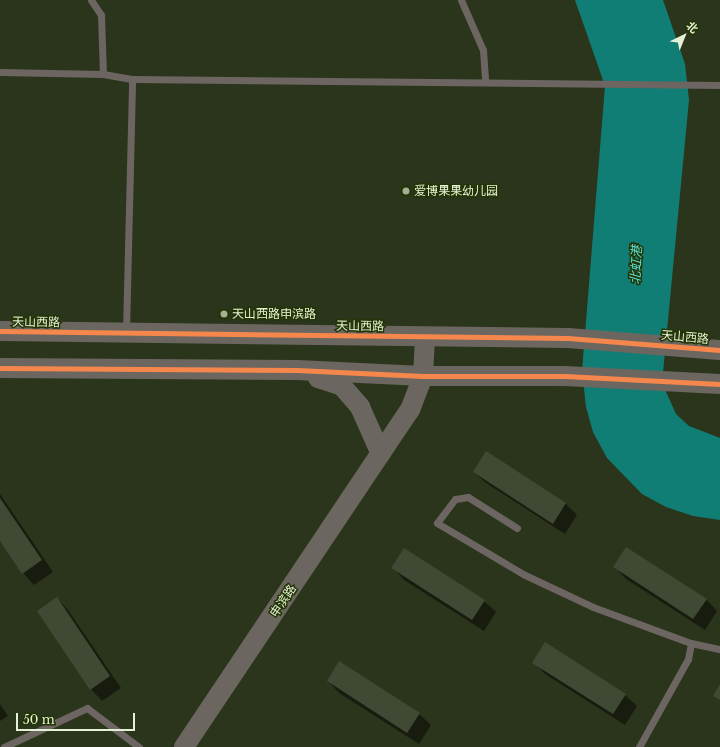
<!DOCTYPE html>
<html>
<head>
<meta charset="utf-8">
<style>
	body { margin:0 }
	#map { position:relative; width:720px; height:747px; overflow:hidden; background:#2b351b; font-family:"Libre Baskerville","Noto Sans SC",serif }
	div>[style] { position:absolute }
	[style*='--x'] { left:calc(var(--x)*1px); top:calc(var(--y)*1px); width:calc(var(--w)*1px); rotate:calc(var(--a)*1deg) }
	.water>* { inset:0; background:#107e75 }
	.shadow>* { inset:0; background:#0007 }
	.building>* { inset:0; background:#404934 }
	.lane>* { height:7px; margin:-3.5px; padding:0 3.5px; transform-origin:3.5px; border-radius:3.5px; background:#6c6562 }
	.secondary>* { height:20px; margin:-10px; padding:0 10px; transform-origin:10px; border-radius:10px; background:#6c6660 }
	.cycleway>* { height:5px; margin:-2.5px; padding:0 2.5px; transform-origin:2.5px; border-radius:2.5px; background:#f5874c }
	.dots>* { width:11px; height:11px; translate:-50% -50%; box-sizing:border-box; border:2px solid #233504; border-radius:50% }
	span { translate:-50% -50%; white-space:nowrap; text-align:center; line-height:1.15; -webkit-text-stroke:3px #233504; paint-order:stroke }
	.poi-label { font-size:12px; color:#e5f1d7 }
	.left { translate:0 -50%; text-align:left }
	.street-label { font-size:12px; color:#e5f1d7 }
	.water-label { font-size:13px; color:#5ae1d7; font-style:italic }
	.north { position:absolute; left:664px; top:16px; width:40px; height:40px; -webkit-text-stroke:3px #233504; paint-order:stroke; rotate:43deg; font-size:11px; font-weight:700; line-height:16px; text-align:center; color:#e5f1d7 }
	.north::after { content:''; display:block; margin:auto; width:14px; height:18px; background:#e5f1d7; clip-path:polygon(50% 0,100% 100%,50% 72%,0 100%) }
	.scale { position:absolute; left:16px; top:713px; width:119px; height:18px; box-sizing:border-box; border:2px solid #e5f1d7; border-top:0; padding-left:5px; font-size:12px; line-height:14px; white-space:nowrap; color:#e5f1d7; -webkit-text-stroke:3px #233504; paint-order:stroke }
</style>
</head>
<body>
<div id="map">
	<div class="water">
		<div style="clip-path:polygon(575px 0,663px 0,685px 64px,689px 100px,662px 383px,676px 414px,689px 426px,720px 438px,720px 520px,693px 516px,666px 507px,642px 494px,607px 458px,593px 432px,586px 407px,582px 371px,605px 86px)"></div>
	</div>
	<div class="shadow">
		<div style="clip-path:polygon(486px 453px,566px 504px,577px 515px,565px 534px,486px 483px,474px 472px)"></div>
		<div style="clip-path:polygon(0 494px,53px 572px,34px 585px,23px 573px,0 540px)"></div>
		<div style="clip-path:polygon(615px 567px,706px 599px,717px 611px,705px 630px,626px 579px)"></div>
		<div style="clip-path:polygon(393px 568px,484px 601px,496px 612px,484px 631px,404px 580px)"></div>
		<div style="clip-path:polygon(57px 598px,68px 610px,121px 688px,102px 701px,91px 689px)"></div>
		<div style="clip-path:polygon(534px 662px,625px 695px,637px 706px,625px 725px,545px 674px)"></div>
		<div style="clip-path:polygon(328px 681px,419px 714px,431px 725px,419px 744px,339px 693px)"></div>
		<div style="clip-path:polygon(0 704px,8px 716px,0 721px)"></div>
	</div>
	<div class="building">
		<div style="clip-path:polygon(486px 451px,566px 503px,553px 524px,473px 472px)"></div>
		<div style="clip-path:polygon(0 498px,42px 560px,22px 574px,0 541px)"></div>
		<div style="clip-path:polygon(626px 547px,707px 599px,693px 619px,613px 567px)"></div>
		<div style="clip-path:polygon(404px 548px,485px 600px,472px 620px,391px 568px)"></div>
		<div style="clip-path:polygon(57px 597px,110px 676px,90px 690px,37px 611px)"></div>
		<div style="clip-path:polygon(545px 642px,626px 694px,613px 714px,532px 663px)"></div>
		<div style="clip-path:polygon(339px 661px,420px 713px,407px 733px,327px 681px)"></div>
		<div style="clip-path:polygon(720px 684px,720px 700px,713px 696px)"></div>
	</div>
	<div class="lane">
		<div style="--x:91;--y:0;--w:18;--a:56"></div>
		<div style="--x:101;--y:15;--w:59;--a:88.1"></div>
		<div style="--x:461;--y:0;--w:55;--a:66.3"></div>
		<div style="--x:483;--y:50;--w:32;--a:86"></div>
		<div style="--x:0;--y:72;--w:103;--a:1.1"></div>
		<div style="--x:103;--y:74;--w:29;--a:10"></div>
		<div style="--x:132;--y:79;--w:588;--a:0.58"></div>
		<div style="--x:126;--y:331;--w:252;--a:-88.6"></div>
		<div style="--x:517;--y:528;--w:58;--a:-147.7"></div>
		<div style="--x:468;--y:497;--w:13;--a:171"></div>
		<div style="--x:455;--y:499;--w:30;--a:127"></div>
		<div style="--x:437;--y:523;--w:102;--a:30.6"></div>
		<div style="--x:525;--y:575;--w:75;--a:25.2"></div>
		<div style="--x:593;--y:607;--w:104;--a:20.2"></div>
		<div style="--x:691;--y:643;--w:30;--a:12"></div>
		<div style="--x:4;--y:747;--w:92;--a:-25.2"></div>
		<div style="--x:87;--y:708;--w:65;--a:36.9"></div>
		<div style="--x:639;--y:747;--w:101;--a:-60.9"></div>
		<div style="--x:688;--y:659;--w:16;--a:-79"></div>
	</div>
	<div class="secondary">
		<div style="--x:0;--y:331;--w:568;--a:0.71"></div>
		<div style="--x:568;--y:338;--w:152;--a:4.5"></div>
		<div style="--x:0;--y:368;--w:297;--a:0.4"></div>
		<div style="--x:297;--y:370;--w:126;--a:2.7"></div>
		<div style="--x:423;--y:376;--w:142;--a:0"></div>
		<div style="--x:565;--y:376;--w:155;--a:3"></div>
		<div style="--x:318;--y:378;--w:25;--a:18"></div>
		<div style="--x:342;--y:386;--w:28;--a:49"></div>
		<div style="--x:360;--y:407;--w:51;--a:65.9"></div>
		<div style="--x:184;--y:747;--w:406;--a:-56.2"></div>
		<div style="--x:410;--y:410;--w:36;--a:-69"></div>
		<div style="--x:423;--y:376;--w:39;--a:-87"></div>
	</div>
	<div class="cycleway">
		<div style="--x:0;--y:331;--w:568;--a:0.71"></div>
		<div style="--x:568;--y:338;--w:152;--a:4.5"></div>
		<div style="--x:0;--y:368;--w:297;--a:0.4"></div>
		<div style="--x:297;--y:370;--w:126;--a:2.7"></div>
		<div style="--x:423;--y:376;--w:142;--a:0"></div>
		<div style="--x:565;--y:376;--w:155;--a:3"></div>
	</div>
	<div class="dots">
		<div style="left:406px;top:191px;background:#a4af95"></div>
		<div style="left:224px;top:314px;background:#a4af95"></div>
	</div>
	<div class="poi-label">
		<span class="left" style="left:414px;top:191px">爱博果果幼儿园</span>
		<span class="left" style="left:232px;top:314px">天山西路申滨路</span>
	</div>
	<div class="street-label">
		<span style="left:36px;top:322px;rotate:1deg">天山西路</span>
		<span style="left:360px;top:326px;rotate:1deg">天山西路</span>
		<span style="left:685px;top:337px;rotate:5deg">天山西路</span>
		<span style="left:283px;top:601px;rotate:-56deg">申滨路</span>
	</div>
	<div class="water-label">
		<span style="left:637px;top:265px;rotate:-87deg">北虹港</span>
	</div>
	<div class="north">北</div>
	<div class="scale">50 m</div>
</div>
</body>
</html>
